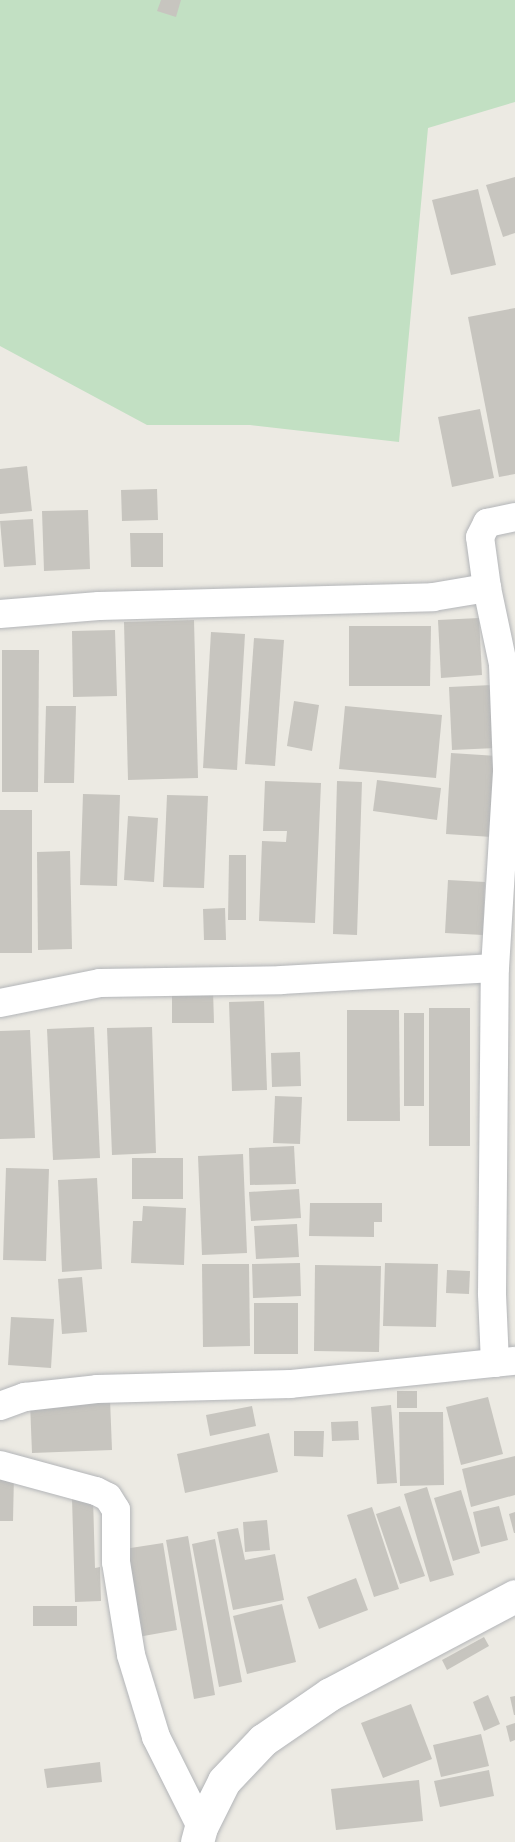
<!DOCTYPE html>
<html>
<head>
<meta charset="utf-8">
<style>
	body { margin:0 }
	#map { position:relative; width:515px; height:1842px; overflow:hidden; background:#eceae3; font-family:"PT Sans",sans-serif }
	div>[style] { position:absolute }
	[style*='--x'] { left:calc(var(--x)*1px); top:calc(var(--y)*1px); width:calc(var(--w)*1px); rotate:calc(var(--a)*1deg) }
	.green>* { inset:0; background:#c2e0c3 }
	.building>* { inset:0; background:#c7c5bf }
	.roads { filter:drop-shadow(0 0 2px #b3b5b8) drop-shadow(0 0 2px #b3b5b8) }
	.street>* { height:28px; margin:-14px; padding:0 14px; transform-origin:14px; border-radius:14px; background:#fff }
	.secondary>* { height:33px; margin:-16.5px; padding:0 16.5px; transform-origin:16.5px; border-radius:16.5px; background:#fff }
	span { translate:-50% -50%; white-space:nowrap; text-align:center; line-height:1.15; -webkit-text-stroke:4.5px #fff; paint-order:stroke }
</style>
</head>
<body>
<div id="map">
	<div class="green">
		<div style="clip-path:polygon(0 0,515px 0,515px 102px,428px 128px,399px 442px,250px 425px,147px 425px,0 346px)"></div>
	</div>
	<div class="building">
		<div style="clip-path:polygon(161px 0,181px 0,176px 17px,157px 11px)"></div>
		<div style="clip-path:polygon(515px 177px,515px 233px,503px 237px,486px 185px)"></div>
		<div style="clip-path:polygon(478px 189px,496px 265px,451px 275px,432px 200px)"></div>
		<div style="clip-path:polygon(515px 308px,515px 474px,499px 477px,468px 317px)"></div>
		<div style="clip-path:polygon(480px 409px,494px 478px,452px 487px,438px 417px)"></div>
		<div style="clip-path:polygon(27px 466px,32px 511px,0 514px,0 469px)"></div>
		<div style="clip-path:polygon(157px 489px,158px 520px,122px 521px,121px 490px)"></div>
		<div style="clip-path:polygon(88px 510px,90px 569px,44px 571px,42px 511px)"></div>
		<div style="clip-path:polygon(33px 519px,36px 565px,4px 567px,0 521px)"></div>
		<div style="clip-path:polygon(130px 533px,163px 533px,163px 567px,131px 567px)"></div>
		<div style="clip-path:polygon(479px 618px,482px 675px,441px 678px,438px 620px)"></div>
		<div style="clip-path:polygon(194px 620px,198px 778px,128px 780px,124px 622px)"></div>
		<div style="clip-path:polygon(349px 626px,431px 626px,430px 686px,349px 686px)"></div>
		<div style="clip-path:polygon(115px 630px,117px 696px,73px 697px,72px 631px)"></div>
		<div style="clip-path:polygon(211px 632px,245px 634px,237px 770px,203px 768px)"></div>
		<div style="clip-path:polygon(254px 638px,284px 640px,275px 766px,245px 764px)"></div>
		<div style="clip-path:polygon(2px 650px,39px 650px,38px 792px,2px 792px)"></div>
		<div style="clip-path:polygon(492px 685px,496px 748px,452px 750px,449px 687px)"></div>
		<div style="clip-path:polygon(294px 701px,319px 705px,312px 751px,287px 746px)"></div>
		<div style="clip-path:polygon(46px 706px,76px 706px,74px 783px,44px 783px)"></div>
		<div style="clip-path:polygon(345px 706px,442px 715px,436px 778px,339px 769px)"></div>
		<div style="clip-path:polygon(451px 753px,497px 756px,492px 837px,446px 834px)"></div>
		<div style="clip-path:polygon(377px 780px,441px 788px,437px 820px,373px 811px)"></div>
		<div style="clip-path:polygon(265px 781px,321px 783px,315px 923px,259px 921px,262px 841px,286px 842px,287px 831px,263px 831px)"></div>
		<div style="clip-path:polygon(337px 781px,362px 782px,357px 935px,333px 934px)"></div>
		<div style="clip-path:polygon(83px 794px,120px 795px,117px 886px,80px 885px)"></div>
		<div style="clip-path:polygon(167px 795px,208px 796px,204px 888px,163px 887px)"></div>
		<div style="clip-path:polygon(0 810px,32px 810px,32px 953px,0 953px)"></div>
		<div style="clip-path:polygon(128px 816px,158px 818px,154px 882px,124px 880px)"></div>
		<div style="clip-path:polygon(70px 851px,72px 949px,38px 950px,37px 852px)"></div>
		<div style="clip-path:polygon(229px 855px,246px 855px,246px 920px,228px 920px)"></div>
		<div style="clip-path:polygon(448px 880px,485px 882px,483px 935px,445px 933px)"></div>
		<div style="clip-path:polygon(225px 908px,226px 940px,204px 940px,203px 909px)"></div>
		<div style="clip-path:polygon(213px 990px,214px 1023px,172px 1023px,172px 991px)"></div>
		<div style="clip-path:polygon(264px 1001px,267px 1090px,232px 1091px,229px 1002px)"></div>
		<div style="clip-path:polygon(429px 1008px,470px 1008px,470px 1146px,429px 1146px)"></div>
		<div style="clip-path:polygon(347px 1010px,399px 1010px,400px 1121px,347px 1121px)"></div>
		<div style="clip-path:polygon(404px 1013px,424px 1013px,424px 1106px,404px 1106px)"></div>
		<div style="clip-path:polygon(94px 1027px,100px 1158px,53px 1160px,47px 1029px)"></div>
		<div style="clip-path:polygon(152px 1027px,156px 1153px,112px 1155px,107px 1028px)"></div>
		<div style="clip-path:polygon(30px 1030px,35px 1138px,0 1139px,0 1031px)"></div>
		<div style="clip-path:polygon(300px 1052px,301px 1086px,272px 1087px,271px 1053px)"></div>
		<div style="clip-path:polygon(275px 1096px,302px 1097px,300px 1144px,273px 1143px)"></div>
		<div style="clip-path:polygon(294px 1146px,296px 1184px,250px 1185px,249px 1148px)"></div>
		<div style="clip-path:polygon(243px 1154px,247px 1253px,202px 1255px,198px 1156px)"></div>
		<div style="clip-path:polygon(132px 1158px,183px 1158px,183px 1199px,132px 1199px)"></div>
		<div style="clip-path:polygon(6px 1168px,49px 1169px,46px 1261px,3px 1260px)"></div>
		<div style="clip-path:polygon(97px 1178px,102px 1269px,62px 1272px,58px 1180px)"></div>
		<div style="clip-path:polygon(299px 1189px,301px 1218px,251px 1221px,249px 1192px)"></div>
		<div style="clip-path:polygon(310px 1203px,382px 1203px,382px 1222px,374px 1222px,374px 1237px,309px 1236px)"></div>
		<div style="clip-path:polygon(143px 1206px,186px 1208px,184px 1265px,131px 1263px,133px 1221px,142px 1221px)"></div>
		<div style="clip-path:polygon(297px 1224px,299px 1257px,256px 1259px,254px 1226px)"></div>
		<div style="clip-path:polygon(300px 1263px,301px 1296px,253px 1298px,252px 1264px)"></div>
		<div style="clip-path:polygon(385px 1263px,438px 1264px,436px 1327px,383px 1326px)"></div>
		<div style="clip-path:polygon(202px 1264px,249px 1264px,250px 1346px,203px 1347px)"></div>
		<div style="clip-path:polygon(315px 1265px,381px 1266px,379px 1352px,314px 1351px)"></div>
		<div style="clip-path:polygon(447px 1270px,470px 1271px,469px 1294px,446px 1293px)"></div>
		<div style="clip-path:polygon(82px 1277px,87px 1332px,62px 1334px,58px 1279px)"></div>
		<div style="clip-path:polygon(254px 1303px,298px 1303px,298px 1354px,254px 1354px)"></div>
		<div style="clip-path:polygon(11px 1317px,54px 1319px,51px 1368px,8px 1365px)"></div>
		<div style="clip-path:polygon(397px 1391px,417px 1391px,417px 1408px,397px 1408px)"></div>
		<div style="clip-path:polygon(488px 1397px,503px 1454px,461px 1465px,446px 1407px)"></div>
		<div style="clip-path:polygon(110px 1399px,112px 1450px,32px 1453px,30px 1403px)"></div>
		<div style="clip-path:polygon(391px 1405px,397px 1483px,377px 1484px,371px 1407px)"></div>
		<div style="clip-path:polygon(252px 1406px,256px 1426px,210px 1436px,206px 1415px)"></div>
		<div style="clip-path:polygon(399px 1412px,443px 1412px,444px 1485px,400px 1486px)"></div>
		<div style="clip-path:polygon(358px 1421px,359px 1440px,332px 1441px,331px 1422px)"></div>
		<div style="clip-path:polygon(294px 1431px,324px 1431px,323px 1457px,294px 1456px)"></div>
		<div style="clip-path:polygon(269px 1433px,278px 1472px,185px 1493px,177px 1454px)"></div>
		<div style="clip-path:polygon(515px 1456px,515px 1495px,471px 1507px,462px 1469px)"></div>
		<div style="clip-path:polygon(0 1474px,14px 1474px,13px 1521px,0 1521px)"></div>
		<div style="clip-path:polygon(427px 1487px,454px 1575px,430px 1582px,404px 1494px)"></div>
		<div style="clip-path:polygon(461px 1490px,480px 1553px,453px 1561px,434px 1498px)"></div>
		<div style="clip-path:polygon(93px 1497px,95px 1568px,100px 1567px,101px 1601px,75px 1602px,72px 1498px)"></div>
		<div style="clip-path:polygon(400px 1506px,425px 1576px,400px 1584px,376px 1514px)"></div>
		<div style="clip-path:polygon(499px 1506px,508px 1540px,481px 1547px,473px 1512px)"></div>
		<div style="clip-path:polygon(372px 1507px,399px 1589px,374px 1597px,347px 1515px)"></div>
		<div style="clip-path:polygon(515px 1512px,515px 1533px,514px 1533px,509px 1514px)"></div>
		<div style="clip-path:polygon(267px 1520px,270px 1550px,245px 1552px,243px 1522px)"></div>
		<div style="clip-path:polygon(238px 1528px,245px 1560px,275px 1554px,284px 1600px,233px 1610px,217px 1532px)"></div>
		<div style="clip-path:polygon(188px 1536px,215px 1695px,194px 1699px,166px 1540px)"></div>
		<div style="clip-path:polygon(215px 1539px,242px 1682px,219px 1687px,192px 1544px)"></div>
		<div style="clip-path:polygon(163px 1543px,177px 1630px,138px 1637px,124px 1549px)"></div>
		<div style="clip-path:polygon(356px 1578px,368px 1610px,319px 1629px,307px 1597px)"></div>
		<div style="clip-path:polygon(282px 1604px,296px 1662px,247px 1674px,233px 1616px)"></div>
		<div style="clip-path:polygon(33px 1606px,77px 1606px,77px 1626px,33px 1626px)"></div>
		<div style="clip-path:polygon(484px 1637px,489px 1646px,447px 1670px,442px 1660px)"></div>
		<div style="clip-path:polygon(488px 1695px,500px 1724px,484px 1731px,473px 1702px)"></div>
		<div style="clip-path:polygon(515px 1696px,515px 1715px,514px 1715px,510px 1697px)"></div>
		<div style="clip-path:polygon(411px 1704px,432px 1759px,383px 1778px,361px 1723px)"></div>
		<div style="clip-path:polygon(515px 1723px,515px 1740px,510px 1742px,506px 1726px)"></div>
		<div style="clip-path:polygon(481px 1734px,489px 1766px,441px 1777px,433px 1745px)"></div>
		<div style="clip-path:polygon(100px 1762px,102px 1782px,47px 1788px,44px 1769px)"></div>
		<div style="clip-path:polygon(489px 1770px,494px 1796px,440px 1807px,434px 1781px)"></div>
		<div style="clip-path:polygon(419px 1780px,423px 1821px,336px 1830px,331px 1789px)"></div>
	</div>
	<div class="roads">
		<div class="street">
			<div style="--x:0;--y:614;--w:99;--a:-4.6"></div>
			<div style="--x:99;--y:606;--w:334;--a:-1.5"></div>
			<div style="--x:433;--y:597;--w:55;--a:-9.5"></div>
			<div style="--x:0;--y:1003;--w:102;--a:-11.3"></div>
			<div style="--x:100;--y:983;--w:181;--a:-0.9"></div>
			<div style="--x:281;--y:980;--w:214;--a:-3.2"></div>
			<div style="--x:495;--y:1363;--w:70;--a:-92.5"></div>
			<div style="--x:492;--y:1293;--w:325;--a:-89.5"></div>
			<div style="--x:495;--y:968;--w:199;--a:-86.5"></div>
			<div style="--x:507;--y:769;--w:105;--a:-92.2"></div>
			<div style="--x:503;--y:664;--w:78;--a:-101.9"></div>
			<div style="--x:487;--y:588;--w:51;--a:-97.8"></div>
			<div style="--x:480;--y:537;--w:16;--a:-63"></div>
			<div style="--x:487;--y:523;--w:29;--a:-12"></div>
			<div style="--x:0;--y:1406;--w:27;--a:-20"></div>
			<div style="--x:25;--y:1397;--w:72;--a:-6.3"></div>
			<div style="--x:97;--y:1389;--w:194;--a:-1.5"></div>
			<div style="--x:291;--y:1384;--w:225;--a:-5.9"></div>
			<div style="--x:0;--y:1465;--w:99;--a:15.2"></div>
			<div style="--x:96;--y:1491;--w:13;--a:27"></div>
			<div style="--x:108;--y:1497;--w:15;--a:58"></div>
			<div style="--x:116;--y:1510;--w:52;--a:90"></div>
			<div style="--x:116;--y:1562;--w:94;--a:80.8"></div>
			<div style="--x:131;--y:1655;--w:86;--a:73"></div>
			<div style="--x:156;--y:1737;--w:101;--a:63.4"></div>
		</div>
		<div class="secondary">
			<div style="--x:197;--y:1842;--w:16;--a:-75"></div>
			<div style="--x:201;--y:1827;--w:51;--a:-63.4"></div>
			<div style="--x:224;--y:1781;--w:57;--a:-46.4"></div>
			<div style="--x:263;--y:1740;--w:81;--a:-34.5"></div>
			<div style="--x:330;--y:1694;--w:209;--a:-27.9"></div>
		</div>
	</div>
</div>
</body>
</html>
